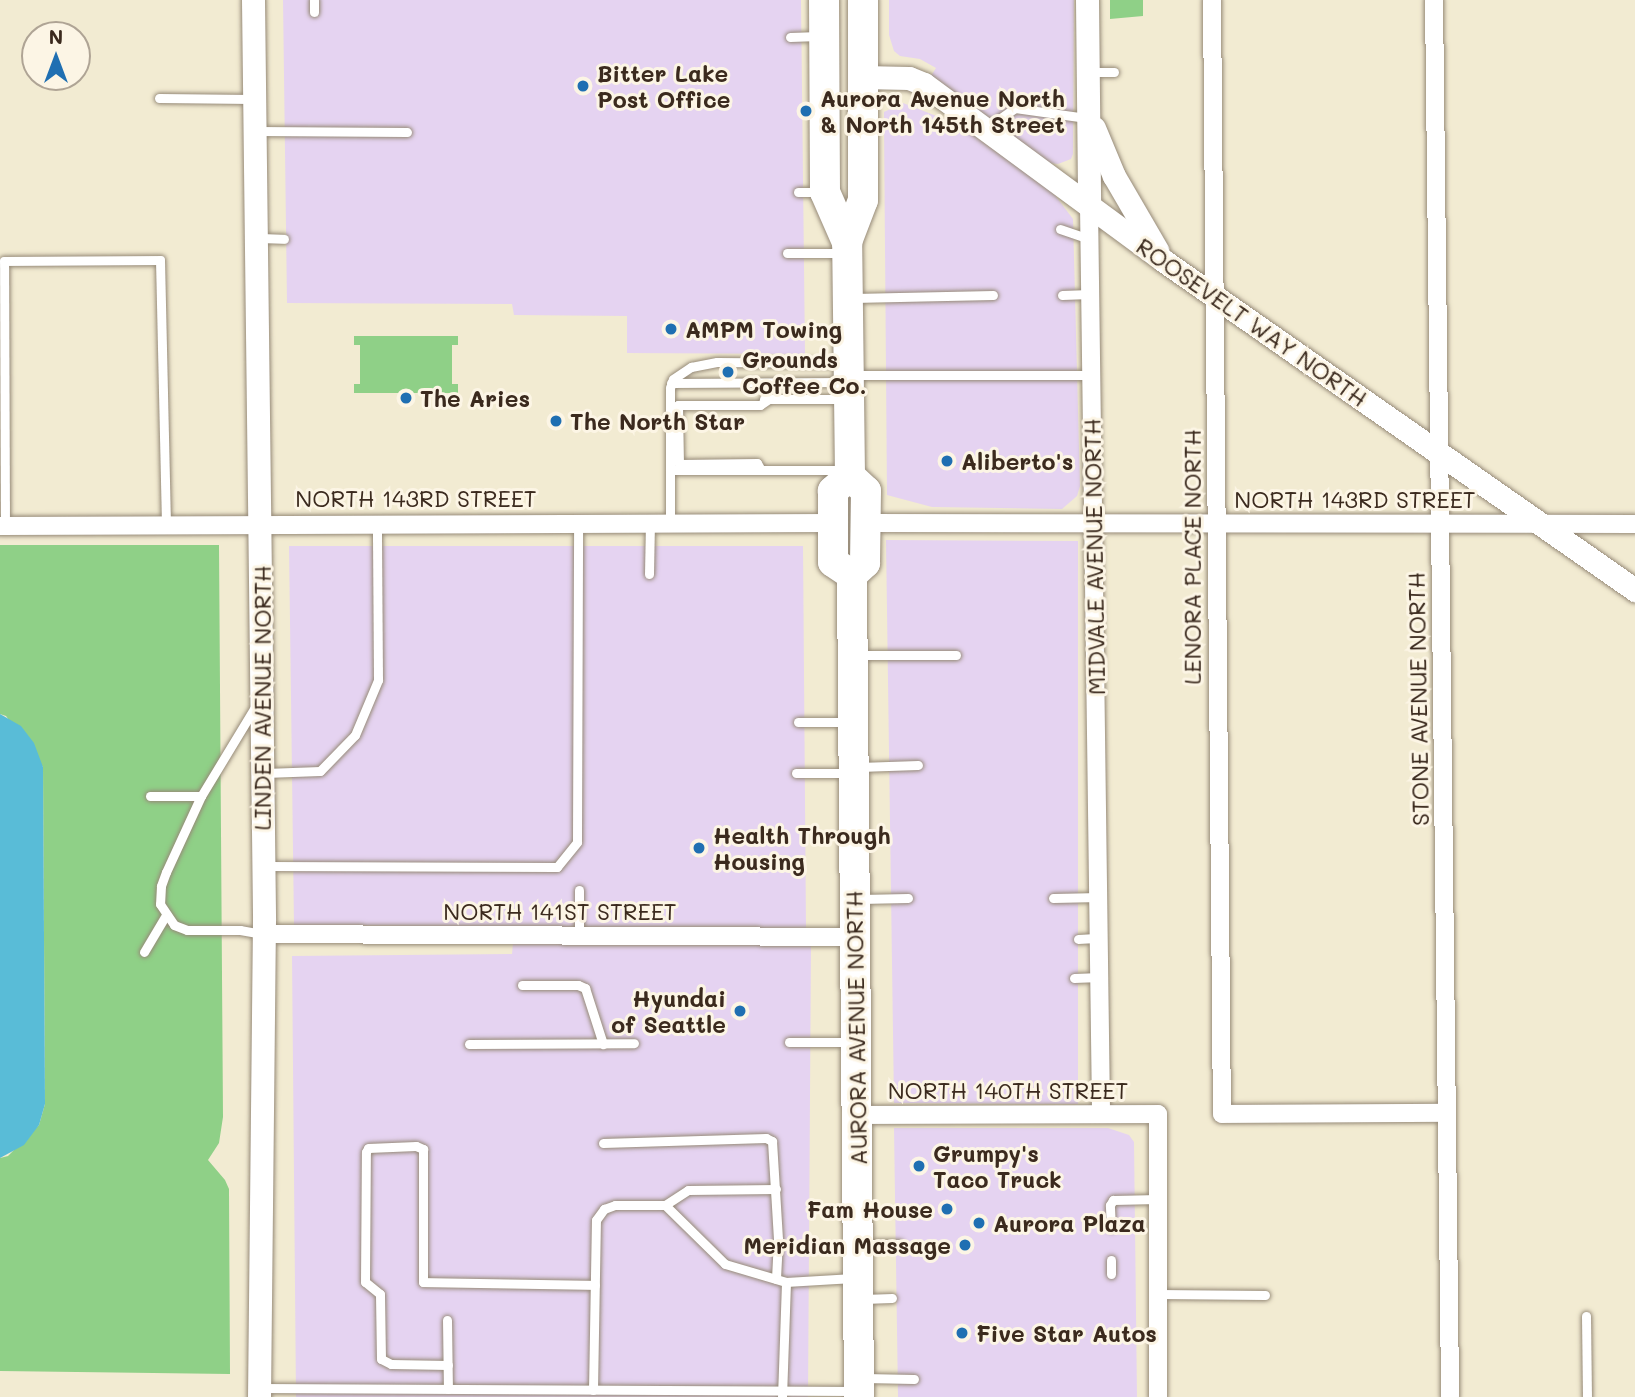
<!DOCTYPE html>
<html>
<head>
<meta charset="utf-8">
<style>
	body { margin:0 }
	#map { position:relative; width:1635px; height:1397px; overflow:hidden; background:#f2ebd2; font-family:Mali,sans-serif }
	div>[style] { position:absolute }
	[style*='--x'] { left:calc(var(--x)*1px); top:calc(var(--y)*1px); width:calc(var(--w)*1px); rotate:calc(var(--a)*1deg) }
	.built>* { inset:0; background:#e5d3f1 }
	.green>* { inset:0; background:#8fd087 }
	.water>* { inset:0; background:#59bcd7 }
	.roads { filter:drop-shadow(0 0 2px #968a78) drop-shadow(0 0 2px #968a78) }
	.service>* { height:9px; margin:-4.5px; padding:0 4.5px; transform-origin:4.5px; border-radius:4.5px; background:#fff }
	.minor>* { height:18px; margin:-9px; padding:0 9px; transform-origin:9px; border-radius:9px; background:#fff }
	.tertiary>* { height:23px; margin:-11.5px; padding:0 11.5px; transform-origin:11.5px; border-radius:11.5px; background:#fff }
	.trunk>* { height:30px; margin:-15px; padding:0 15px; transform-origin:15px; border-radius:15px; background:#fff }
	.dots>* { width:19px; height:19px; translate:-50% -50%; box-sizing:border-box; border:4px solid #fcf5e5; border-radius:50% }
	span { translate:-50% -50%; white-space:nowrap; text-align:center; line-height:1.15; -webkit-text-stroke:6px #fcf5e5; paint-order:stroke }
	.poi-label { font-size:23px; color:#3b2a1e; font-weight:700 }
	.left { translate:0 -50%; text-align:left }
	.right { translate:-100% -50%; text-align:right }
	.street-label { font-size:23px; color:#3b2a1e }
	.north { position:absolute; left:21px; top:21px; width:70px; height:70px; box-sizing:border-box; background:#fcf5e5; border:2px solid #afa495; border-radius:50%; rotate:0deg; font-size:19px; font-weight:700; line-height:28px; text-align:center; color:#3b2a1e }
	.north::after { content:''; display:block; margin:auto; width:24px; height:32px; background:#1f6fb2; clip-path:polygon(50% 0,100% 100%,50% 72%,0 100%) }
</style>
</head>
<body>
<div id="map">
	<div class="built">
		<div style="clip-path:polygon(283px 0,801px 0,805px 354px,627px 353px,627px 316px,514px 315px,512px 304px,287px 303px)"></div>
		<div style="clip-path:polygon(889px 0,1074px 0,1073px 154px,1071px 159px,1058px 164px,1050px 163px,931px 76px,936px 68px,920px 59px,900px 56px,894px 51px,889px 35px)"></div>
		<div style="clip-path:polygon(903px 103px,957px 124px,1051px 190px,1073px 219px,1080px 486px,1077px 496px,1062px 509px,932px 507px,887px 495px,884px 122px,884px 112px)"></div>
		<div style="clip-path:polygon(886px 540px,1078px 541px,1078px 1104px,894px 1103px)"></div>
		<div style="clip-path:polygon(289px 546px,803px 546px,806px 929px,294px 925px)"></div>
		<div style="clip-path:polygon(513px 943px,811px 945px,808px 1397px,296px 1397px,292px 956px,512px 954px)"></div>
		<div style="clip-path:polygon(894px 1128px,1108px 1128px,1129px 1135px,1134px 1142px,1137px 1397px,898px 1397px)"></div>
	</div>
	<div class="green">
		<div style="clip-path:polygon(1110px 0,1143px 0,1143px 16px,1110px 19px)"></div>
		<div style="clip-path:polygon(354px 336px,458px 336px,458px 345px,452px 345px,452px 384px,458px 384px,458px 393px,354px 393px,354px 384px,360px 384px,360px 345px,354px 345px)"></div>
		<div style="clip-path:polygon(0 545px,219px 545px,223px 1117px,219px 1143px,208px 1160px,225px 1180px,229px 1189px,230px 1374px,0 1371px,0 1158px,8px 1156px,39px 1125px,45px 1104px,43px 767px,6px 716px,0 714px)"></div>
	</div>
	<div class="water">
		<div style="clip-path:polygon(0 714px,21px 726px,34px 743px,43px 767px,45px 1104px,39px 1125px,24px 1145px,0 1158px)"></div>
	</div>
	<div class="roads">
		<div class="service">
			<div style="--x:314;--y:0;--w:12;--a:90"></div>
			<div style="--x:790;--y:37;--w:29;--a:-2"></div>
			<div style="--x:1089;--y:72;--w:25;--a:0"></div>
			<div style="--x:159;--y:98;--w:93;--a:0.6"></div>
			<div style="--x:985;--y:129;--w:37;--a:-35"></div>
			<div style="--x:1015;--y:108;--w:72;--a:8"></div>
			<div style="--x:257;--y:131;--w:150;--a:0.4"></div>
			<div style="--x:798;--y:192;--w:22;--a:0"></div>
			<div style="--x:1060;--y:229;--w:31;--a:19"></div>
			<div style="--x:258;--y:238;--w:26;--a:2"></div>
			<div style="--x:787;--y:253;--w:55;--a:0"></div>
			<div style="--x:1062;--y:295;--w:28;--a:-2"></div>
			<div style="--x:853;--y:298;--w:140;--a:-1.2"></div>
			<div style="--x:852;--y:375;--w:240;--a:0"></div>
			<div style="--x:671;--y:383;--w:174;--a:-0.3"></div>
			<div style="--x:764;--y:399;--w:80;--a:0"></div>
			<div style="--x:670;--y:470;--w:173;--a:0"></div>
			<div style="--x:761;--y:470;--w:8;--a:-120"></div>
			<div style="--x:757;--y:463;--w:78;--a:179.3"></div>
			<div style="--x:679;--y:464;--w:59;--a:-91"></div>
			<div style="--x:678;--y:405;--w:82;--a:0"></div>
			<div style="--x:760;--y:405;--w:11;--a:-34"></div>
			<div style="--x:670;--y:524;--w:136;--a:-90"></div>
			<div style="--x:670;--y:388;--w:9;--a:-72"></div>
			<div style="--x:673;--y:379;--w:22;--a:-34"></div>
			<div style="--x:691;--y:367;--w:26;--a:-11"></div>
			<div style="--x:717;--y:362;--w:127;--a:0.5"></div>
			<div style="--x:5;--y:526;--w:265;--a:-90.2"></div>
			<div style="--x:4;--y:261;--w:156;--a:-0.4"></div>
			<div style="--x:160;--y:260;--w:264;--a:88.7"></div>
			<div style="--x:649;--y:574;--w:51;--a:-88.9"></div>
			<div style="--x:858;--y:655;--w:98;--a:0"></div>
			<div style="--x:255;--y:707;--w:104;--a:121.2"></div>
			<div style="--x:201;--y:796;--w:84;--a:114.7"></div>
			<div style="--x:166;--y:872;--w:15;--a:110"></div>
			<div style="--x:161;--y:886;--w:18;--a:93"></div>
			<div style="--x:160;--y:904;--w:25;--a:56"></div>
			<div style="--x:174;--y:925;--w:14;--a:21"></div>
			<div style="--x:187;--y:930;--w:53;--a:0"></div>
			<div style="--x:240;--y:930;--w:22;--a:10"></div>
			<div style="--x:798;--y:722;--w:50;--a:0"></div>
			<div style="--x:859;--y:767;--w:59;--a:-1.9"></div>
			<div style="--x:265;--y:773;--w:55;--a:-2.1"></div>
			<div style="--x:320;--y:771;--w:50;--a:-45.8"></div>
			<div style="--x:355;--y:735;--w:60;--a:-67.3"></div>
			<div style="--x:378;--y:680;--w:157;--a:-90.4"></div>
			<div style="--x:796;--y:773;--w:54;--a:0"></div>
			<div style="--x:150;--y:796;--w:51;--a:0"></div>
			<div style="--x:265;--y:866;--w:292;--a:0.2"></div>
			<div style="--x:557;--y:867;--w:32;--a:-51"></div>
			<div style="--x:577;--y:842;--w:319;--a:-89.8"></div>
			<div style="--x:579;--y:890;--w:45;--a:90"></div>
			<div style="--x:1053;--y:898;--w:47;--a:-1.2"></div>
			<div style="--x:860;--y:899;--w:48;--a:-1.2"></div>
			<div style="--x:1078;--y:939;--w:22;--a:-3"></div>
			<div style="--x:144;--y:952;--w:43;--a:-59.3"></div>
			<div style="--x:1074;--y:978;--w:26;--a:-2"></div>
			<div style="--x:522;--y:985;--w:56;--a:0"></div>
			<div style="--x:578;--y:985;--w:8;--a:23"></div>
			<div style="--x:585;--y:988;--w:59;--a:72.2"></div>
			<div style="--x:789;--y:1042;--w:63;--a:0"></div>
			<div style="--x:469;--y:1044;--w:165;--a:-0.3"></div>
			<div style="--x:603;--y:1143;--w:163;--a:-1.8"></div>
			<div style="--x:766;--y:1138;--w:7;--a:27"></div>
			<div style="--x:772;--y:1141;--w:98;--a:86.5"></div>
			<div style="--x:778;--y:1239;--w:40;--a:92.9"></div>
			<div style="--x:665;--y:1205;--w:27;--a:-33"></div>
			<div style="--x:688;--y:1190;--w:88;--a:-0.7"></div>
			<div style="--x:1111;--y:1227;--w:22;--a:-93"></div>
			<div style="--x:1110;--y:1205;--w:6;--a:-59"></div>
			<div style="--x:1113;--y:1200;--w:45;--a:-1.3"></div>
			<div style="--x:863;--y:1244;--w:36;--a:0"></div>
			<div style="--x:1111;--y:1260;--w:14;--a:90"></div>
			<div style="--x:1158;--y:1294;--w:107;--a:0.5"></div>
			<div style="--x:863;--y:1299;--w:29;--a:-2"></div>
			<div style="--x:1586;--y:1316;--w:81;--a:89.3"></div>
			<div style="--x:447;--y:1320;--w:69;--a:89.2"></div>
			<div style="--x:448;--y:1365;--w:57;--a:-179"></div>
			<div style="--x:391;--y:1364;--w:11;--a:-153"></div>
			<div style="--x:381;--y:1359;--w:65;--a:-90.9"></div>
			<div style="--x:380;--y:1294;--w:19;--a:-141"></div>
			<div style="--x:365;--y:1282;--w:130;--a:-89.6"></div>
			<div style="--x:366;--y:1152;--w:4;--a:-63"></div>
			<div style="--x:368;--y:1148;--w:48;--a:-2.4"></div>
			<div style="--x:416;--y:1146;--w:8;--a:23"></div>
			<div style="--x:423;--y:1149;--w:133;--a:90"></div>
			<div style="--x:423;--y:1282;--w:172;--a:1"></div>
			<div style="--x:864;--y:1378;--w:50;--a:1.1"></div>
			<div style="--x:259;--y:1388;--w:594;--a:0.29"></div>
			<div style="--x:593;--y:1390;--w:170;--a:-89"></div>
			<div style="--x:596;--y:1220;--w:14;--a:-54"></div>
			<div style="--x:604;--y:1209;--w:12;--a:-20"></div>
			<div style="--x:615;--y:1205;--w:50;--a:0"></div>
			<div style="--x:665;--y:1205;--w:84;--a:44.5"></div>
			<div style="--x:725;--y:1264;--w:64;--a:16.4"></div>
			<div style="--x:782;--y:1397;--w:115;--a:-88"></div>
			<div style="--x:786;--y:1282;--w:67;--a:-3.4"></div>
		</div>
		<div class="minor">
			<div style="--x:1212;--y:0;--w:1114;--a:89.49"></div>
			<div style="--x:1222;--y:1114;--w:225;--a:-0.3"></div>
			<div style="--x:1434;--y:0;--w:1397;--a:89.34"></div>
			<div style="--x:1089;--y:206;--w:908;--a:89.24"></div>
			<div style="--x:866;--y:523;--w:769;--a:0.07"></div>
			<div style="--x:0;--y:526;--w:833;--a:-0.21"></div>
			<div style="--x:264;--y:934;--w:592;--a:0.29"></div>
			<div style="--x:858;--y:1115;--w:300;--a:-0.2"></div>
			<div style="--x:1158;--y:1114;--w:283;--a:90"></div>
		</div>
		<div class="tertiary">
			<div style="--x:253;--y:0;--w:920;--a:89.31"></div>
			<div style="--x:264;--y:920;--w:477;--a:90.6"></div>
			<div style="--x:1087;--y:0;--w:206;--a:89.4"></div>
			<div style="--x:862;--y:77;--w:47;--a:1.2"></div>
			<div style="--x:909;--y:78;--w:16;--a:22"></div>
			<div style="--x:924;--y:84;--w:298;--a:36.4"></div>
			<div style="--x:1164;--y:261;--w:575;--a:34.93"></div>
			<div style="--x:1094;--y:128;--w:52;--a:67.4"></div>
			<div style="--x:1114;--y:176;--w:86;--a:59.8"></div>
		</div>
		<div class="trunk">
			<div style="--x:824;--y:0;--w:192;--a:89.7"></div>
			<div style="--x:825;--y:192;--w:55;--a:66.3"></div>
			<div style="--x:850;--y:476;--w:23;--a:139"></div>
			<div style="--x:833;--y:491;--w:71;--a:90"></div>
			<div style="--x:833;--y:562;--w:23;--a:34"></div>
			<div style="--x:859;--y:1397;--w:822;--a:-90.49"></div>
			<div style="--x:852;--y:575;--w:18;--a:-43"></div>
			<div style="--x:865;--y:563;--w:72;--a:-89.2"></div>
			<div style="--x:866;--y:491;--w:22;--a:-137"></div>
			<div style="--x:850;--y:476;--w:234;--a:-90.7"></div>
			<div style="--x:847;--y:242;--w:45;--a:-69.1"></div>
			<div style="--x:863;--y:200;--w:200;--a:-90"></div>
		</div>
	</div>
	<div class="dots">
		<div style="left:583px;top:86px;background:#1f6fb2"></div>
		<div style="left:806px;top:111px;background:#1f6fb2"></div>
		<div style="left:671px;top:329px;background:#1f6fb2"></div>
		<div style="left:728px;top:372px;background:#1f6fb2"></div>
		<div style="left:406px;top:398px;background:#1f6fb2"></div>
		<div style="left:556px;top:421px;background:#1f6fb2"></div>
		<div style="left:947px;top:461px;background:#1f6fb2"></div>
		<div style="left:699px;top:848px;background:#1f6fb2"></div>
		<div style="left:740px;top:1011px;background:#1f6fb2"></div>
		<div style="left:919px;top:1166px;background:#1f6fb2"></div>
		<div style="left:947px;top:1209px;background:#1f6fb2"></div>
		<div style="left:979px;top:1223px;background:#1f6fb2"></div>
		<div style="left:965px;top:1245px;background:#1f6fb2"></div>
		<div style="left:962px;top:1333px;background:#1f6fb2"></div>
	</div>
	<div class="poi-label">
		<span class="left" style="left:597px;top:86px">Bitter Lake<br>Post Office</span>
		<span class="left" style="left:820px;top:111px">Aurora Avenue North<br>&amp; North 145th Street</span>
		<span class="left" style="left:685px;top:329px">AMPM Towing</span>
		<span class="left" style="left:742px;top:372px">Grounds<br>Coffee Co.</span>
		<span class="left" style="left:420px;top:398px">The Aries</span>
		<span class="left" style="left:570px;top:421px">The North Star</span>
		<span class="left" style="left:961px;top:461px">Aliberto's</span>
		<span class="left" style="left:713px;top:848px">Health Through<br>Housing</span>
		<span class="right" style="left:726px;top:1011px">Hyundai<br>of Seattle</span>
		<span class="left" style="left:933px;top:1166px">Grumpy's<br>Taco Truck</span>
		<span class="right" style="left:933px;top:1209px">Fam House</span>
		<span class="left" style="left:993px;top:1223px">Aurora Plaza</span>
		<span class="right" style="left:951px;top:1245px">Meridian Massage</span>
		<span class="left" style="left:976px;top:1333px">Five Star Autos</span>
	</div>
	<div class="street-label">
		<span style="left:1252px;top:322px;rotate:35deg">ROOSEVELT WAY NORTH</span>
		<span style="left:416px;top:498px">NORTH 143RD STREET</span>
		<span style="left:1355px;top:499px">NORTH 143RD STREET</span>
		<span style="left:1094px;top:557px;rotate:-91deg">MIDVALE AVENUE NORTH</span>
		<span style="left:1192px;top:557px;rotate:-90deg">LENORA PLACE NORTH</span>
		<span style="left:262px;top:698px;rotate:-90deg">LINDEN AVENUE NORTH</span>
		<span style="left:1418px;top:699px;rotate:-91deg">STONE AVENUE NORTH</span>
		<span style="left:560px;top:911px">NORTH 141ST STREET</span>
		<span style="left:856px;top:1028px;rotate:-91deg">AURORA AVENUE NORTH</span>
		<span style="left:1008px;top:1090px">NORTH 140TH STREET</span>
	</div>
	<div class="north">N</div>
</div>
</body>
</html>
